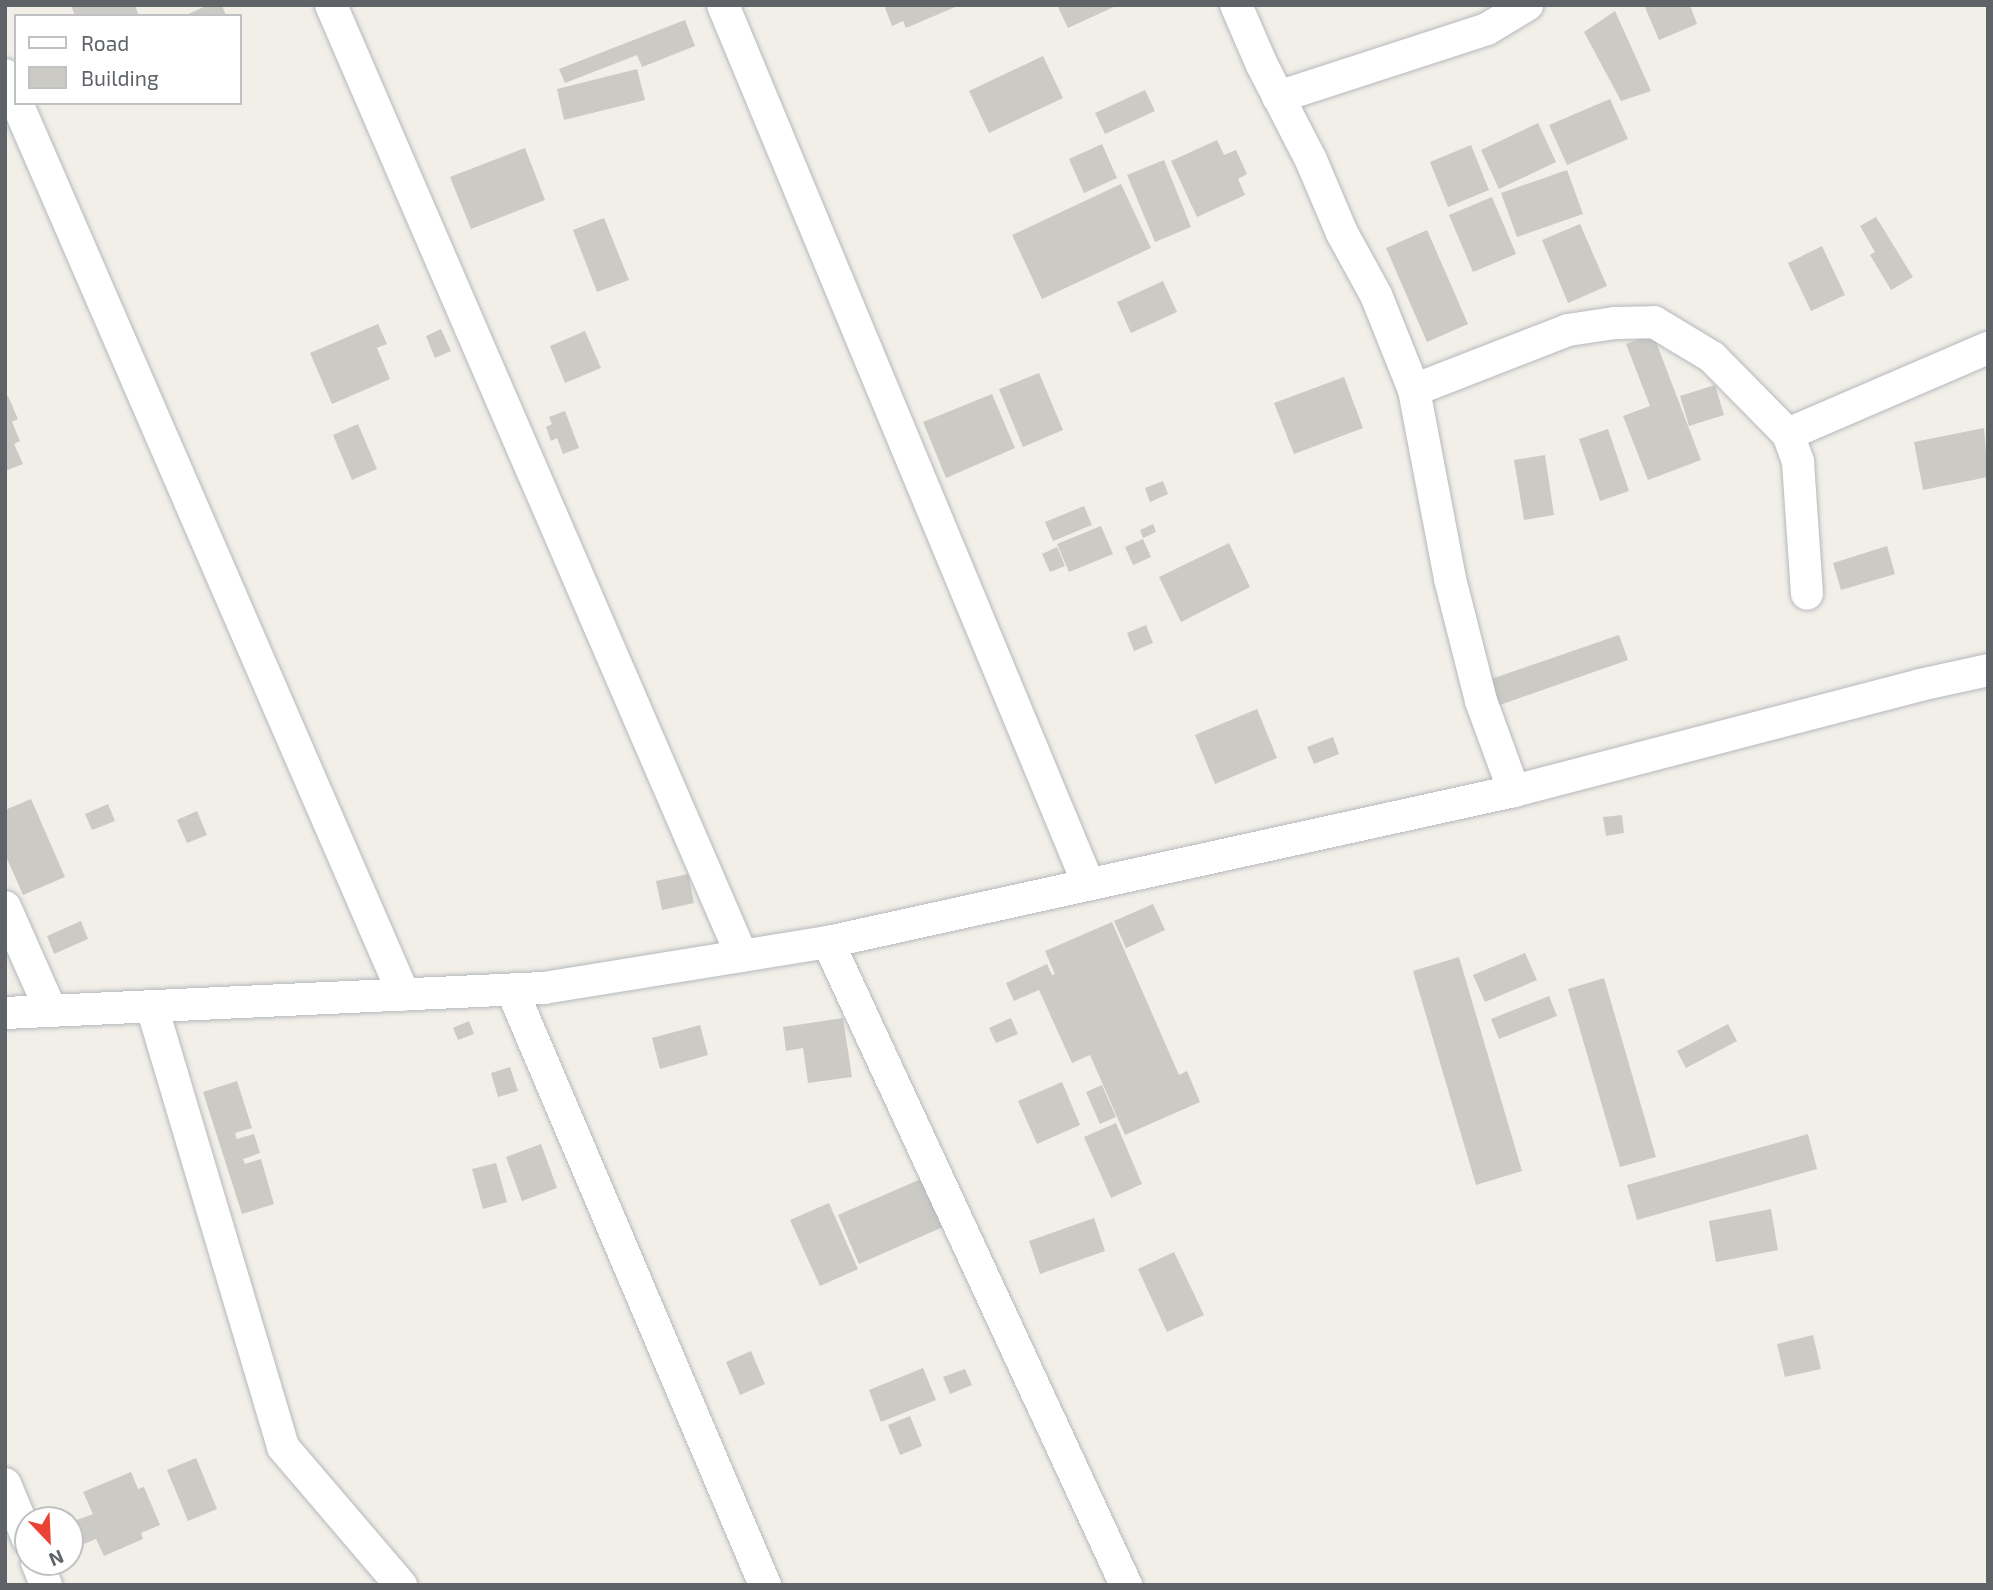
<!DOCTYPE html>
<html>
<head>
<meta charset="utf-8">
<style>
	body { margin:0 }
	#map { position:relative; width:1993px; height:1590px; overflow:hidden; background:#f1efe8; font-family:"Exo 2",sans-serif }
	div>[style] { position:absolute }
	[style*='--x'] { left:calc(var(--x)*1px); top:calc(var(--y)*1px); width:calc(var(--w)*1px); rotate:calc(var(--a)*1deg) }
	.building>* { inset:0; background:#cccac5 }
	.roads { filter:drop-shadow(0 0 2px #b5b8bc) drop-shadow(0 0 2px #b5b8bc) }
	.minor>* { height:32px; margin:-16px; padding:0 16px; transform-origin:16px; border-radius:16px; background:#fff }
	span { translate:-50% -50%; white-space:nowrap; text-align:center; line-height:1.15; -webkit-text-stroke:5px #fff; paint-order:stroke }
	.frame { position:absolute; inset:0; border:7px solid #5f6368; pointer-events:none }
	.legend { position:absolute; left:14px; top:14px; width:228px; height:91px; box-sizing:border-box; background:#fff; border:2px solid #bfc1c3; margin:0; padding:9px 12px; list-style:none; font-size:21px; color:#5f6368 }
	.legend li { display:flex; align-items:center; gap:14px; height:35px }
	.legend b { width:35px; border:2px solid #bfc1c3 }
	.north { position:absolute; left:14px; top:1506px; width:70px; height:70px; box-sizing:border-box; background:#fff; border:2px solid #bfc1c3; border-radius:50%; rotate:157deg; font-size:19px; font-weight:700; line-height:28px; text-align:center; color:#5f6368 }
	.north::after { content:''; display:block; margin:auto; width:24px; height:32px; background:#ea4335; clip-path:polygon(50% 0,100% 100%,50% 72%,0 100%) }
</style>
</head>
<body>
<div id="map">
	<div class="building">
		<div style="clip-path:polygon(71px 5px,135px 5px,139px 16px,75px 16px)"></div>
		<div style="clip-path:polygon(208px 5px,222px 5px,226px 16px,184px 16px)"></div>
		<div style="clip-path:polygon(884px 5px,960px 5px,906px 28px,903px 21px,892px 26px)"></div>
		<div style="clip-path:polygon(1057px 5px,1118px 5px,1068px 28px)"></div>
		<div style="clip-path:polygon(1644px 5px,1690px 5px,1697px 24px,1659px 40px)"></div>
		<div style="clip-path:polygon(1615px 11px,1651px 91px,1621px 101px,1584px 32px)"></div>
		<div style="clip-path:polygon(685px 20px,695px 46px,642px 67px,637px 55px,565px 83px,559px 69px)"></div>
		<div style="clip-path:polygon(1043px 56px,1063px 98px,989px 133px,969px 91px)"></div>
		<div style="clip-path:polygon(637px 69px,645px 100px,564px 120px,557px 89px)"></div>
		<div style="clip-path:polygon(1145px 90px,1155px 111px,1105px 134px,1095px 113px)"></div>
		<div style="clip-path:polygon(1610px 99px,1628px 139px,1567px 165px,1549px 125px)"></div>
		<div style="clip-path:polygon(1538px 123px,1556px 162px,1499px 189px,1481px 150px)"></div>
		<div style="clip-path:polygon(1217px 140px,1224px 155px,1236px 150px,1247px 174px,1238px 179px,1245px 195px,1197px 217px,1171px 161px)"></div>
		<div style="clip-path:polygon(1102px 144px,1117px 178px,1084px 193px,1069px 159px)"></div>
		<div style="clip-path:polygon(1471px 145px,1489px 190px,1448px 207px,1430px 162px)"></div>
		<div style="clip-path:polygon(525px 148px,545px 200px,471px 229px,450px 177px)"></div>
		<div style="clip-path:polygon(1164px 160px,1191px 227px,1155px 242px,1127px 175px)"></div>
		<div style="clip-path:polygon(1567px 170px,1583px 214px,1517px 237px,1501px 193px)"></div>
		<div style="clip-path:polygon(1121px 184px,1151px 248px,1042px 299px,1012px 235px)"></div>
		<div style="clip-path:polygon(1492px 197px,1516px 254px,1473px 272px,1449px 215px)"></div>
		<div style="clip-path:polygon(1876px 217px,1913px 277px,1891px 290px,1870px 255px,1875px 252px,1860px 226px)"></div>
		<div style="clip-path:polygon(604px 218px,629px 280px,597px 292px,573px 230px)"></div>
		<div style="clip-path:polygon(1580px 224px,1607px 286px,1568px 303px,1542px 240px)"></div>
		<div style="clip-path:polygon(1427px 230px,1468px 324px,1427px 342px,1386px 248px)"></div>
		<div style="clip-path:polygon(1822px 246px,1845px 295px,1811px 311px,1788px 263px)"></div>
		<div style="clip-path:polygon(1163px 281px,1177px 312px,1131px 333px,1117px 302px)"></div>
		<div style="clip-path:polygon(378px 324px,387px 344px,377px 348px,390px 379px,332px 404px,310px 353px)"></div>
		<div style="clip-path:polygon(441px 329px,451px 351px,435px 358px,426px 336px)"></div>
		<div style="clip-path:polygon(585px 331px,601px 368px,565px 383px,550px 346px)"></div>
		<div style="clip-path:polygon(1653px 334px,1701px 460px,1648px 480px,1623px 416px,1650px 406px,1626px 344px)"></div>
		<div style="clip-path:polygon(1039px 373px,1063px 430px,1023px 447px,999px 389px)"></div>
		<div style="clip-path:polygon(1344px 377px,1363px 428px,1294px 454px,1274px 403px)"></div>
		<div style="clip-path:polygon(1715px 385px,1724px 415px,1689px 426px,1680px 396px)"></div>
		<div style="clip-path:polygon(992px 394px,1015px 448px,946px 478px,923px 422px)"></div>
		<div style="clip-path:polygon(8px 396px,18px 419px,12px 422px,20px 441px,14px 444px,23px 464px,5px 471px,5px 398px)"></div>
		<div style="clip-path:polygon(565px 411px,579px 448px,563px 454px,557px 438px,551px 441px,546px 427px,552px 424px,549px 417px)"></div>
		<div style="clip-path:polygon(358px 424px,377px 469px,352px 480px,333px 435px)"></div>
		<div style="clip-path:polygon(1984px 428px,1988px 477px,1923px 490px,1914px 442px)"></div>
		<div style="clip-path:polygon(1608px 429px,1629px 491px,1600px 501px,1579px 439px)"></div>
		<div style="clip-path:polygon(1545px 455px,1554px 515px,1524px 520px,1514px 460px)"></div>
		<div style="clip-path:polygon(1163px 481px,1168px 494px,1150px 502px,1145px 488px)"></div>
		<div style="clip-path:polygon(1084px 506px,1092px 525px,1053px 541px,1045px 522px)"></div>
		<div style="clip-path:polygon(1153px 524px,1156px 532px,1143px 538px,1140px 530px)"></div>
		<div style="clip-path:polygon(1101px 526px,1113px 554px,1069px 572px,1057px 544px)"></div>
		<div style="clip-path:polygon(1143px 539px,1151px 557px,1133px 565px,1125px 547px)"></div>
		<div style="clip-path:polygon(1229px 543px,1250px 587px,1181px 622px,1159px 577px)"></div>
		<div style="clip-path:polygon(1887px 546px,1895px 574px,1841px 590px,1833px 563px)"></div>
		<div style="clip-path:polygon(1057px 547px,1065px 566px,1050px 572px,1042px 554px)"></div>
		<div style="clip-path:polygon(1146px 625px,1153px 643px,1134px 651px,1127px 633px)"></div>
		<div style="clip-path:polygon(1619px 635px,1628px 660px,1497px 706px,1488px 680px)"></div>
		<div style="clip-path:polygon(1257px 709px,1277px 758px,1215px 784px,1195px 735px)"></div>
		<div style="clip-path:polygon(1333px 737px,1339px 754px,1314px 764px,1307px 747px)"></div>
		<div style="clip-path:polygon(31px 799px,65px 877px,23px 895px,5px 854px,5px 810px)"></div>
		<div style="clip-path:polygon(108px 804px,115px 821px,92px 830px,85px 814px)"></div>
		<div style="clip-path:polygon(197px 811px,207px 835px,187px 843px,177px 820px)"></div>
		<div style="clip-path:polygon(1622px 815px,1624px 833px,1606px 836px,1603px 817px)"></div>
		<div style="clip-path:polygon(688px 874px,694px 903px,662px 910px,656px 881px)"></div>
		<div style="clip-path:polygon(1153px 904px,1165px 930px,1126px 948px,1114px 921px)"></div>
		<div style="clip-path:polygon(81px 921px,88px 939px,54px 954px,47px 936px)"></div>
		<div style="clip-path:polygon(1112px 922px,1179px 1075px,1187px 1071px,1200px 1102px,1125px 1135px,1090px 1055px,1072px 1063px,1039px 990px,1014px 1001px,1006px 983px,1047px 964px,1052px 975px,1055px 974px,1045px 951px)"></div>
		<div style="clip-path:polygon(1525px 953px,1537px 980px,1485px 1002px,1473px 975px)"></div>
		<div style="clip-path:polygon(1459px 957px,1522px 1171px,1476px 1185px,1413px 971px)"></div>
		<div style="clip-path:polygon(1604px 978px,1656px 1157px,1620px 1167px,1568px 989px)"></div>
		<div style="clip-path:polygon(1549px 996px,1557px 1016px,1499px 1039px,1491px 1019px)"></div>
		<div style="clip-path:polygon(843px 1018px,852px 1077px,808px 1083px,803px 1048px,786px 1051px,783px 1027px)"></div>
		<div style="clip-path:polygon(1011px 1018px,1018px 1034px,996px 1043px,989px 1028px)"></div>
		<div style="clip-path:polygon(469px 1021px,474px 1034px,458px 1040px,453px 1028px)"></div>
		<div style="clip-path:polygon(1728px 1024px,1737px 1041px,1686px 1068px,1677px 1051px)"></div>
		<div style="clip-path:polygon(700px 1025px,708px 1055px,660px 1069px,652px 1038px)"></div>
		<div style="clip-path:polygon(510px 1067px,518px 1091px,498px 1097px,491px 1073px)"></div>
		<div style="clip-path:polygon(237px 1081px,252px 1128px,235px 1133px,237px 1139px,254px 1134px,260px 1153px,243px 1159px,245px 1164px,261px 1159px,274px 1204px,242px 1214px,203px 1092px)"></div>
		<div style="clip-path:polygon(1062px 1082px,1080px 1125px,1037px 1144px,1018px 1101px)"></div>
		<div style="clip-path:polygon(1102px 1085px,1116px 1117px,1100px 1124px,1086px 1092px)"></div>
		<div style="clip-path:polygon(1116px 1123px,1142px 1184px,1111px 1198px,1084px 1137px)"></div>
		<div style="clip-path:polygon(1808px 1134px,1817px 1169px,1637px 1220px,1627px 1185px)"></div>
		<div style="clip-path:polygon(541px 1144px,557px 1188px,522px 1201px,506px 1157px)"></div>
		<div style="clip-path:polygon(496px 1163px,507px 1202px,483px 1209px,472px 1169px)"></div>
		<div style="clip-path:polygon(921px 1179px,943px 1227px,859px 1264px,838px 1215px)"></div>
		<div style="clip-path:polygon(829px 1203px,858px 1269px,820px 1286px,790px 1220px)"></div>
		<div style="clip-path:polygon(1771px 1209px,1778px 1250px,1716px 1262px,1709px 1221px)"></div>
		<div style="clip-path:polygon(1094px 1218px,1105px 1251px,1040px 1274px,1029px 1241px)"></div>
		<div style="clip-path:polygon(1174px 1252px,1204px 1315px,1167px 1332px,1138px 1269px)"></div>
		<div style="clip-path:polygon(1813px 1335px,1821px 1369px,1785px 1377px,1777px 1344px)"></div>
		<div style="clip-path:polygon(751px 1351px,765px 1384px,740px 1395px,726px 1362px)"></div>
		<div style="clip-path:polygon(923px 1368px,936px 1400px,881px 1422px,869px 1390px)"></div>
		<div style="clip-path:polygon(965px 1369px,972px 1385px,950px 1394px,943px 1377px)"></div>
		<div style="clip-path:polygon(910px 1416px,922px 1446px,900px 1455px,888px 1425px)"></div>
		<div style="clip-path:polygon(196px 1458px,217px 1509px,188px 1521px,167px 1470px)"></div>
		<div style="clip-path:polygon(131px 1472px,138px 1489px,144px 1487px,160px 1525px,141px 1533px,143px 1539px,104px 1556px,96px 1539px,84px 1544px,74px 1521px,93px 1514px,83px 1492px)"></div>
	</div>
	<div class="roads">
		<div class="minor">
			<div style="--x:331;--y:5;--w:1036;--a:66.63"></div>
			<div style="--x:723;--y:5;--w:951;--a:67.43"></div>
			<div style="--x:1236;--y:5;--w:65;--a:66.6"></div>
			<div style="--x:1262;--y:65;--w:107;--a:62.7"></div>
			<div style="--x:1311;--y:160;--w:79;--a:67"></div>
			<div style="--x:1342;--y:233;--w:71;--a:61.3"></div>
			<div style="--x:1376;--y:295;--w:102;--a:68.2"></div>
			<div style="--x:1414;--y:390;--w:192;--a:79.2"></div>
			<div style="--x:1450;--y:579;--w:126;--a:75.7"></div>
			<div style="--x:1481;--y:701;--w:96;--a:69.9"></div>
			<div style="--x:5;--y:75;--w:26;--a:65"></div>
			<div style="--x:1278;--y:97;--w:220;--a:-18"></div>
			<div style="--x:1487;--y:29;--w:47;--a:-31"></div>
			<div style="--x:17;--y:103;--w:972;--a:66.55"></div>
			<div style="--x:1414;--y:390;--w:165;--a:-21.3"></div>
			<div style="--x:1568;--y:330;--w:48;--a:-8.5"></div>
			<div style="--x:1615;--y:323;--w:39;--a:-1"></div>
			<div style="--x:1654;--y:322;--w:68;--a:31.1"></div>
			<div style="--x:1712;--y:357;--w:108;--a:45.4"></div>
			<div style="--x:1788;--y:434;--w:218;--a:-23.3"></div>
			<div style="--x:1788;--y:434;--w:30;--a:70"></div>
			<div style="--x:1798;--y:462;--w:132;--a:86.1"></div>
			<div style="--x:5;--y:907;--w:114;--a:66.1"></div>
			<div style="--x:828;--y:942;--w:709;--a:65.13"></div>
			<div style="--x:512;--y:990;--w:647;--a:66.96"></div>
			<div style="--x:152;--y:1007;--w:459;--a:73.4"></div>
			<div style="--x:283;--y:1447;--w:182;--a:49.5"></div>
			<div style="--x:5;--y:1013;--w:540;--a:-2.66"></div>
			<div style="--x:544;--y:988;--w:288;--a:-9.2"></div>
			<div style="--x:828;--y:942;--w:702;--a:-12.41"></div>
			<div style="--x:1514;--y:791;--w:420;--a:-14.6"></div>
			<div style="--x:1920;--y:685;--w:70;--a:-12.4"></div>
			<div style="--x:5;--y:1484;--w:60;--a:67.3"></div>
			<div style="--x:37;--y:1562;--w:25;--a:69"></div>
		</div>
	</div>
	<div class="frame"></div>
	<ul class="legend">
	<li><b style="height:9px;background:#fff"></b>Road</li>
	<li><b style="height:19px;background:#cccac5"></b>Building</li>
	</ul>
	<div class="north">N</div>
</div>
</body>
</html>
